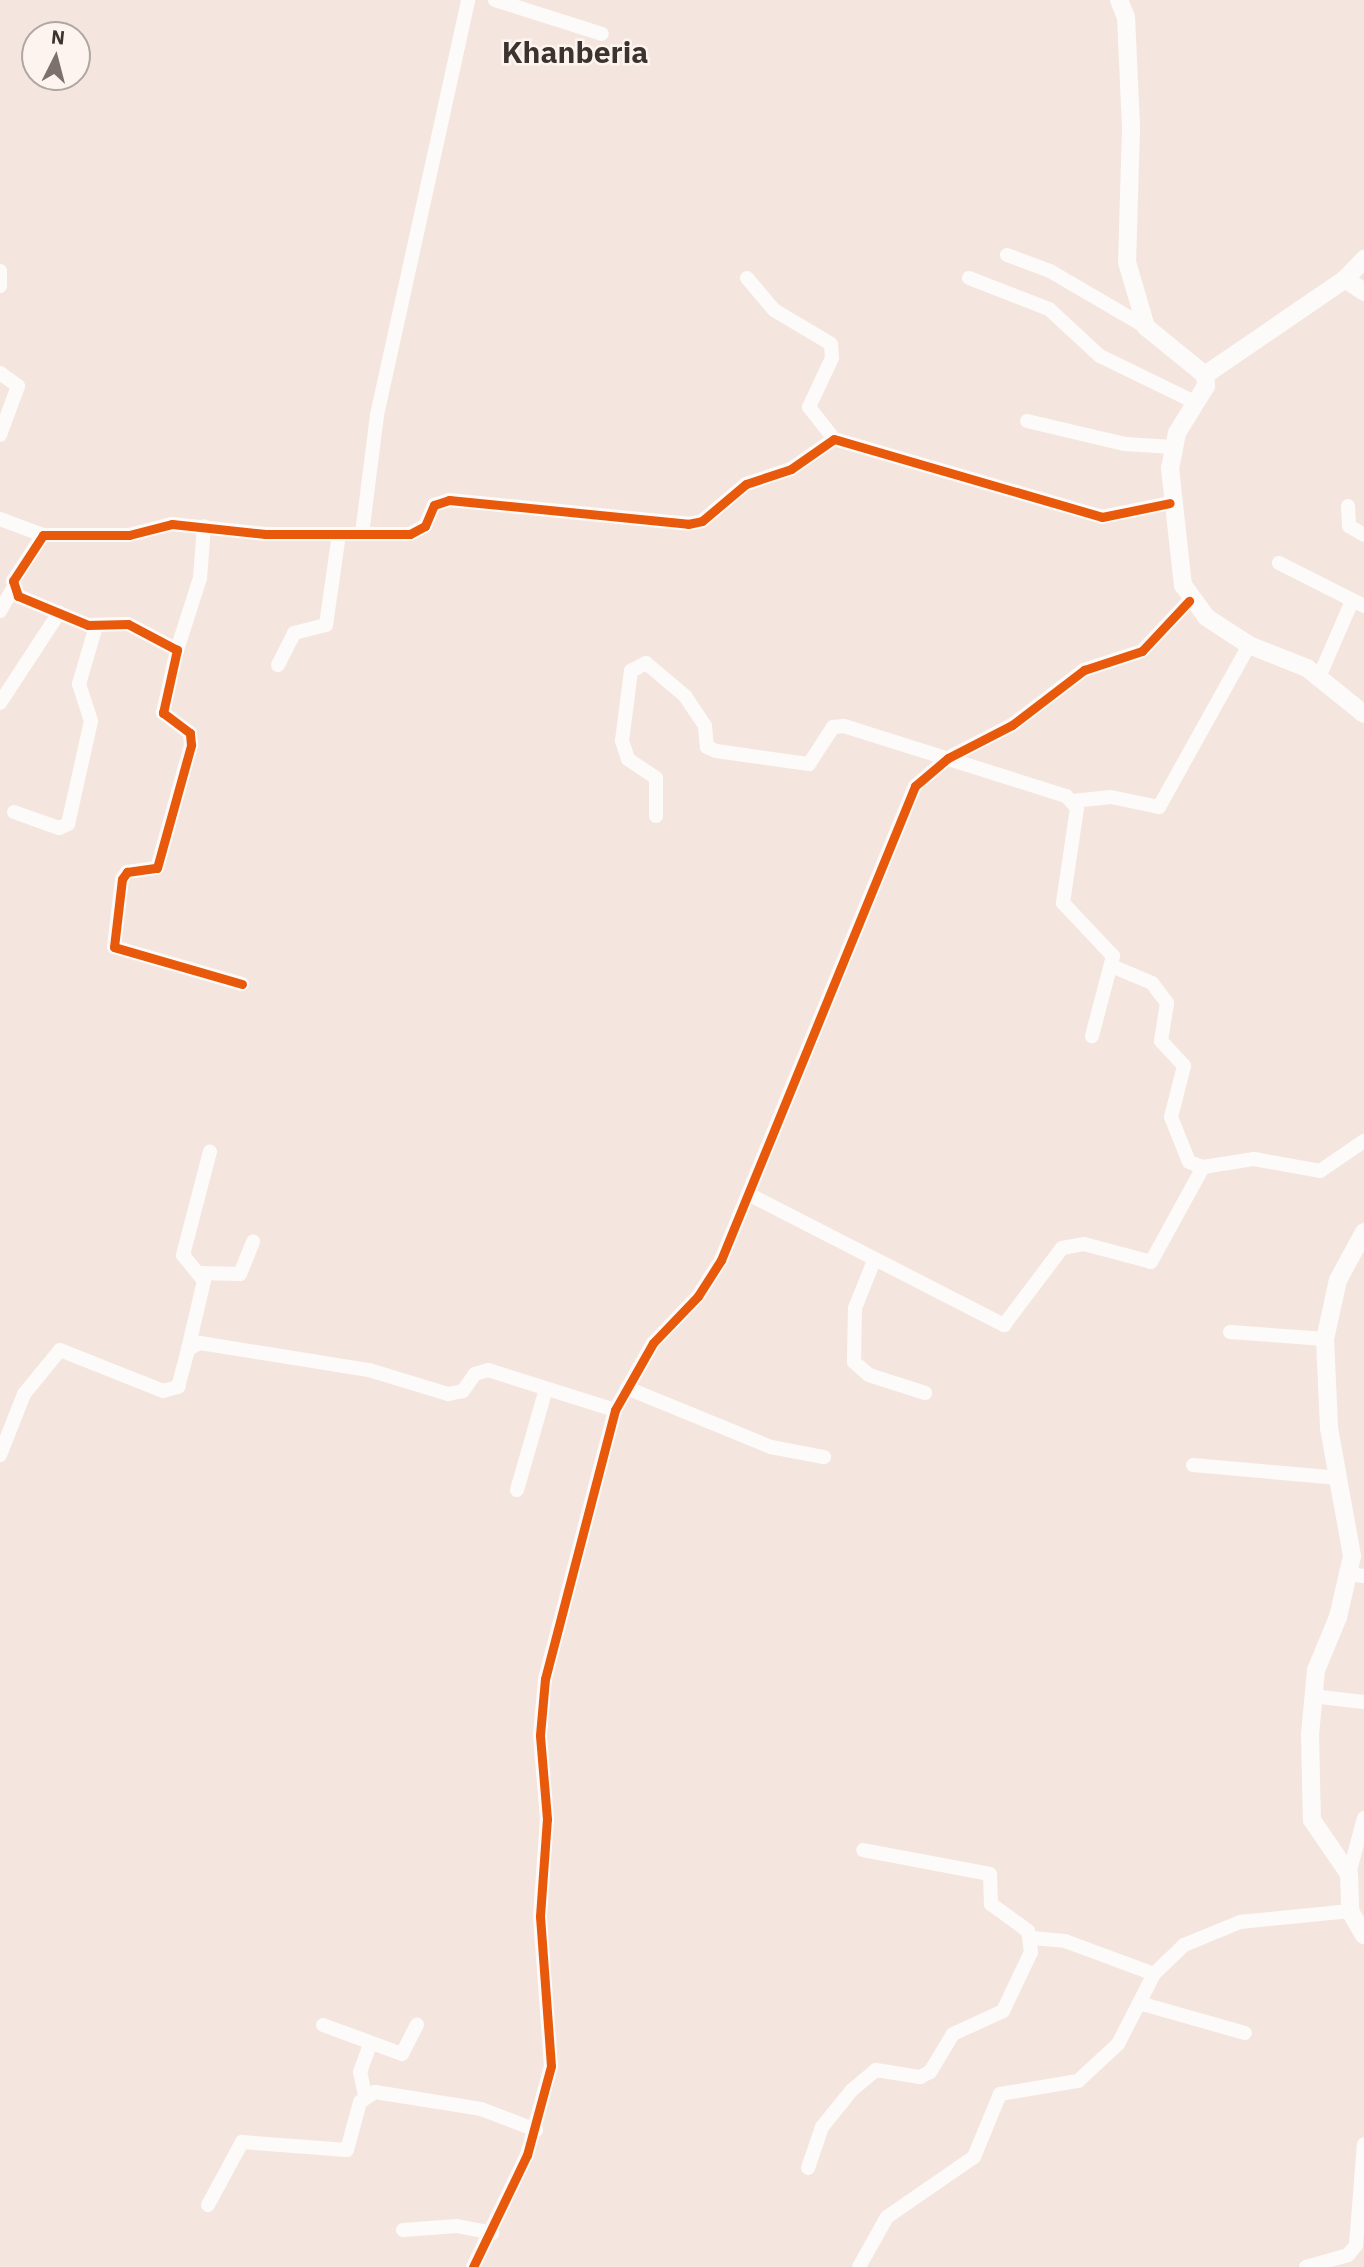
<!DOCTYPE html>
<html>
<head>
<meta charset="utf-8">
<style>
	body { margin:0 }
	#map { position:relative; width:1364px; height:2267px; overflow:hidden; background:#f4e6df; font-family:"IBM Plex Sans",sans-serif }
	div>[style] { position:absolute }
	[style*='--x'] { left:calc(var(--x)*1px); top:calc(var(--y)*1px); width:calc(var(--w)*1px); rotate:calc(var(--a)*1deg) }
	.minor>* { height:14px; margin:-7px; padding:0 7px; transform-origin:7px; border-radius:7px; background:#fdfbfa }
	.tertiary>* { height:18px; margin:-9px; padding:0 9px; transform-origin:9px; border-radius:9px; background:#fdfbfa }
	.cycleway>* { height:9px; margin:-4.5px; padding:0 4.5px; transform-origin:4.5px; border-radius:4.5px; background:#e8590c }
	span { translate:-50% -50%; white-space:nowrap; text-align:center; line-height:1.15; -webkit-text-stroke:5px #fef4ef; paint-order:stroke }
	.district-label { font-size:30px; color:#3c322e; font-weight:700 }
	.north { position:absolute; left:21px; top:21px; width:70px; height:70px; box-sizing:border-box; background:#fef4ef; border:2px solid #b0a6a2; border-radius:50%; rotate:6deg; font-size:19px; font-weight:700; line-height:28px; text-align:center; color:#3c322e }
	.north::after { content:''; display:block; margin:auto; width:24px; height:32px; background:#7c716c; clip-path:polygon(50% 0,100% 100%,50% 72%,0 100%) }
</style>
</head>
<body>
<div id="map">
	<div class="minor">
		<div style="--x:495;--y:0;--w:112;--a:17.6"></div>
		<div style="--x:1007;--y:255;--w:46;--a:20.4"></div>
		<div style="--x:1050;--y:271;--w:111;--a:30.3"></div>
		<div style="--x:0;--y:271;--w:15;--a:90"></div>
		<div style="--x:747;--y:278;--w:42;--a:49.8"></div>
		<div style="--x:774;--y:310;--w:66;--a:30.8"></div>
		<div style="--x:831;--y:344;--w:14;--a:86"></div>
		<div style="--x:832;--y:358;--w:54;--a:115.1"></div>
		<div style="--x:809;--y:407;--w:41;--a:52"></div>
		<div style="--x:969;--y:278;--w:86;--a:21.2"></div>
		<div style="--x:1049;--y:309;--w:69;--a:42.7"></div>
		<div style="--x:1100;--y:356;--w:108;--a:25.9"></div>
		<div style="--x:0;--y:373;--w:22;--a:36"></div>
		<div style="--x:18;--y:386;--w:52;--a:110.2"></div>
		<div style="--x:1027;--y:421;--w:101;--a:13.2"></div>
		<div style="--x:1125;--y:444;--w:48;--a:3.6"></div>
		<div style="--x:1348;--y:506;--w:20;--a:87"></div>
		<div style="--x:1349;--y:526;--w:17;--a:31"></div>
		<div style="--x:0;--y:519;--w:46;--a:20.4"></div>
		<div style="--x:362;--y:534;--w:120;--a:-82.8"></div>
		<div style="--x:377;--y:415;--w:425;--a:-77.6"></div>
		<div style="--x:1279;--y:563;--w:95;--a:26.8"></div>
		<div style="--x:0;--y:611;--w:24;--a:-60"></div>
		<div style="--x:177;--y:650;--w:76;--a:-72.3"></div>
		<div style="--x:200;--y:578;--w:52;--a:-85.6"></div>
		<div style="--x:278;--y:665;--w:36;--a:-63"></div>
		<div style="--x:294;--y:633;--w:33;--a:-14"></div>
		<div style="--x:326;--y:625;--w:92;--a:-81.9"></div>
		<div style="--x:1319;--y:677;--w:83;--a:-66.5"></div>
		<div style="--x:0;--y:703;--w:108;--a:-56.8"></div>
		<div style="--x:1073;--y:801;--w:38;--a:-6"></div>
		<div style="--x:1111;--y:797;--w:49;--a:11.8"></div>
		<div style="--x:1159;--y:807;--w:185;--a:-60.9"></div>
		<div style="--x:14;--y:812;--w:48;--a:19.6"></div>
		<div style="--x:59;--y:828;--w:10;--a:-24"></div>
		<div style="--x:68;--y:824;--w:106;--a:-77.4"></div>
		<div style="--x:91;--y:721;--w:39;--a:-108"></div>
		<div style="--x:79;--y:684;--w:60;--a:-73.7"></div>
		<div style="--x:656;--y:816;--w:38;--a:-90"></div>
		<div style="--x:656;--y:778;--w:34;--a:-146"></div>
		<div style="--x:628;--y:759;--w:19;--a:-108"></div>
		<div style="--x:622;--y:741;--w:71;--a:-82.7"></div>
		<div style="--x:631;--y:671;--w:17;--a:-28"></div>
		<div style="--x:646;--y:663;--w:51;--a:40.2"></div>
		<div style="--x:685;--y:696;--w:36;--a:56"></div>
		<div style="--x:705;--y:726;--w:21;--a:85"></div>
		<div style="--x:707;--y:747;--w:10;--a:24"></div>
		<div style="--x:716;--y:751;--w:94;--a:8"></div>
		<div style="--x:809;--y:764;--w:44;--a:-57"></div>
		<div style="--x:833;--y:727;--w:11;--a:-5"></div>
		<div style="--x:844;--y:726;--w:233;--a:17.5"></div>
		<div style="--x:1066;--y:796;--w:16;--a:47"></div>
		<div style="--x:1077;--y:808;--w:96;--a:98.4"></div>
		<div style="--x:1063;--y:903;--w:73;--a:46.7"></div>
		<div style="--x:1113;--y:956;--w:83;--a:104.7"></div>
		<div style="--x:1114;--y:967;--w:41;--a:22.8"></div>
		<div style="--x:1152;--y:983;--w:25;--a:53"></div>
		<div style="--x:1167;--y:1003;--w:38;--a:99"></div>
		<div style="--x:1161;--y:1041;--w:34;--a:47"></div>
		<div style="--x:1184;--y:1066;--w:53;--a:104.3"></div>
		<div style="--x:1171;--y:1117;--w:48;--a:68.2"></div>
		<div style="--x:1189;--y:1162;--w:15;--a:20"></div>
		<div style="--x:1203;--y:1167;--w:52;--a:-8.9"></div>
		<div style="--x:1254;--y:1159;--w:67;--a:10.3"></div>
		<div style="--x:1320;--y:1171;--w:53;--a:-34.3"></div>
		<div style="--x:242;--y:984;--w:133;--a:-163.9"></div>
		<div style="--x:114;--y:947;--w:68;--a:-83.3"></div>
		<div style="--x:122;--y:879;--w:9;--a:-54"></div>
		<div style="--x:127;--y:872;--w:30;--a:-8"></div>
		<div style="--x:157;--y:868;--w:128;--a:-74.5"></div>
		<div style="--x:191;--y:745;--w:12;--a:-95"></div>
		<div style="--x:190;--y:733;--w:34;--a:-143"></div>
		<div style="--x:163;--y:713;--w:65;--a:-77.5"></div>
		<div style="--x:177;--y:650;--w:55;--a:-152"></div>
		<div style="--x:128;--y:624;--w:40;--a:178.6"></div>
		<div style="--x:88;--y:625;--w:76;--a:-157.5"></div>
		<div style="--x:18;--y:596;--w:16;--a:-108"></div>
		<div style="--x:13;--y:581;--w:55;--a:-56.9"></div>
		<div style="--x:43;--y:535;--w:86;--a:0"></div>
		<div style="--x:129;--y:535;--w:44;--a:-14.3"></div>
		<div style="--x:172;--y:524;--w:94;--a:6.1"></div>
		<div style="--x:265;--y:534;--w:145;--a:0"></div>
		<div style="--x:410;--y:534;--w:17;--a:-28"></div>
		<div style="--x:425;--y:526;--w:23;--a:-67"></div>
		<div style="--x:434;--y:505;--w:16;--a:-18"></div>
		<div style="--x:449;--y:500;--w:240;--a:5.7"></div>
		<div style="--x:688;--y:524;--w:14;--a:-12"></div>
		<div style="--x:702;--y:521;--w:57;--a:-40.1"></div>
		<div style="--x:746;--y:484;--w:47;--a:-18.4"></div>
		<div style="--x:791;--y:469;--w:52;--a:-34.9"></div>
		<div style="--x:834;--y:439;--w:279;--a:16.2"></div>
		<div style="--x:1102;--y:517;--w:69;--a:-11.6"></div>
		<div style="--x:748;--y:1194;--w:288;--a:27.1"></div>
		<div style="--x:1004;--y:1325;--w:96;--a:-53"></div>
		<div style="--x:1062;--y:1248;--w:22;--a:-10"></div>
		<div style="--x:1084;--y:1244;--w:69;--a:15"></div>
		<div style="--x:1151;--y:1262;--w:108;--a:-61.3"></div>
		<div style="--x:873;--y:1263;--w:48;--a:111.8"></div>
		<div style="--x:855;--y:1308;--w:54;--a:91.1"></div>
		<div style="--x:854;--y:1362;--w:20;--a:41"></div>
		<div style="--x:869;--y:1375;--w:59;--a:17.8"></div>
		<div style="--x:200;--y:1273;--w:40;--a:1.4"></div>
		<div style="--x:240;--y:1274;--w:35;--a:-68"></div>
		<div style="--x:1230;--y:1332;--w:95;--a:4.2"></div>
		<div style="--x:188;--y:1349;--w:70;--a:-76.8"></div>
		<div style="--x:204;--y:1281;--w:33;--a:-129"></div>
		<div style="--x:183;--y:1255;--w:107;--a:-75.4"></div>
		<div style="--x:627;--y:1388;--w:156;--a:22.3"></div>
		<div style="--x:771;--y:1447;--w:54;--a:10.7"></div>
		<div style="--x:0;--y:1455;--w:66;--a:-68.5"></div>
		<div style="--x:24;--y:1394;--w:57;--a:-50.7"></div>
		<div style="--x:60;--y:1350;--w:111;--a:21.7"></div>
		<div style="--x:163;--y:1391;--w:16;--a:-15"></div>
		<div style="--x:178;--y:1387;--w:39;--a:-75"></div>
		<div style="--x:188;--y:1349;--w:13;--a:-27"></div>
		<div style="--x:200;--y:1343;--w:171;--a:9.1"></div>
		<div style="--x:369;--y:1370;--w:83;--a:16.9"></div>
		<div style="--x:448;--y:1394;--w:15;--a:-11"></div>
		<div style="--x:463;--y:1391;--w:21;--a:-55"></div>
		<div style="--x:475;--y:1374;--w:14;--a:-17"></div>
		<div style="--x:488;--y:1370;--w:133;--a:17.5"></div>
		<div style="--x:1193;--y:1465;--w:147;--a:5.1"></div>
		<div style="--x:517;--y:1490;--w:105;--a:-74"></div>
		<div style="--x:1350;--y:1574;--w:14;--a:8"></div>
		<div style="--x:1312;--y:1696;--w:52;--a:6.6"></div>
		<div style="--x:1349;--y:1874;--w:58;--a:-75"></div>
		<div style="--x:1032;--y:1938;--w:33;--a:5"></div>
		<div style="--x:1065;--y:1941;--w:95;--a:20.3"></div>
		<div style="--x:1139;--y:2003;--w:110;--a:15.8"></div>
		<div style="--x:323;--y:2025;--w:84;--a:20.2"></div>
		<div style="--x:402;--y:2054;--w:33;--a:-63"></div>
		<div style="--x:365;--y:2095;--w:24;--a:-102"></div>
		<div style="--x:360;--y:2072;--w:29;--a:-70"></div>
		<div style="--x:808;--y:2168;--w:43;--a:-71.1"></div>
		<div style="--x:822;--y:2127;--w:48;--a:-51"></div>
		<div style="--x:852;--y:2090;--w:31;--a:-40"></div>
		<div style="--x:876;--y:2070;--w:45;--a:9"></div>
		<div style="--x:920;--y:2077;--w:11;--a:-27"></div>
		<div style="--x:930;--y:2072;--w:44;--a:-58.8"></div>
		<div style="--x:953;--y:2034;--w:55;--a:-24.7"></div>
		<div style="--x:1003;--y:2011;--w:65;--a:-64.6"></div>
		<div style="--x:1031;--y:1952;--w:21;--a:-98"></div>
		<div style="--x:1028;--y:1931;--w:46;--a:-143.9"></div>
		<div style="--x:991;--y:1904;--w:30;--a:-92"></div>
		<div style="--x:990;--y:1874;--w:129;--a:-169.3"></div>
		<div style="--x:208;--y:2205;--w:72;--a:-61.6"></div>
		<div style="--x:242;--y:2142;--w:105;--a:4.4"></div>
		<div style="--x:347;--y:2150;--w:50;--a:-74.8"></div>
		<div style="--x:360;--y:2102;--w:18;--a:-34"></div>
		<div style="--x:375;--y:2092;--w:107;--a:9.1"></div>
		<div style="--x:481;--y:2109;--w:59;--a:20.9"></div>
		<div style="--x:403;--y:2230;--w:54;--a:-4.2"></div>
		<div style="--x:457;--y:2226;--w:36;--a:11"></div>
		<div style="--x:473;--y:2267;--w:124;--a:-64.3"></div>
		<div style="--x:527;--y:2155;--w:92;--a:-74.9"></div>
		<div style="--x:551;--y:2066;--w:150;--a:-94.2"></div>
		<div style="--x:540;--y:1916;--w:97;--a:-85.9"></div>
		<div style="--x:547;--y:1819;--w:84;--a:-94.8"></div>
		<div style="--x:540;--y:1735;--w:56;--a:-84.9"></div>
		<div style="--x:545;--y:1679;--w:278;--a:-75.4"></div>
		<div style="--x:615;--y:1410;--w:77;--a:-60.4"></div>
		<div style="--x:653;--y:1343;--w:65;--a:-46.2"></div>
		<div style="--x:698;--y:1296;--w:43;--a:-57.4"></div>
		<div style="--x:721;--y:1260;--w:512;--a:-67.74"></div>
		<div style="--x:915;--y:786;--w:43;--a:-40.3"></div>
		<div style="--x:948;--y:758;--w:72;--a:-27.3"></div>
		<div style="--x:1012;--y:725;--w:91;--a:-37.4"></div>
		<div style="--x:1084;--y:670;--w:61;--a:-18.1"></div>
		<div style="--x:1142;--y:651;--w:69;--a:-46.8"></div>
		<div style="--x:859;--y:2267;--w:57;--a:-60.8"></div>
		<div style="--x:887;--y:2217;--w:106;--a:-34.6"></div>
		<div style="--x:974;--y:2157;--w:68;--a:-67.6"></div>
		<div style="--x:1000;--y:2094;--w:79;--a:-9.5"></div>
		<div style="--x:1078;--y:2081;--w:54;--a:-42.8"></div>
		<div style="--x:1118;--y:2044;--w:79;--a:-62.8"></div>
		<div style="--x:1154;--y:1974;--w:42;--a:-44"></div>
		<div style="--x:1184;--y:1945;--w:61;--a:-22.3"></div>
		<div style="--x:1240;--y:1922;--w:111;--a:-5.7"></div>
		<div style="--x:1306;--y:2267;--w:44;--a:-15.9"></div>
		<div style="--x:1348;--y:2255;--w:13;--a:-51"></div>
		<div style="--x:1356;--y:2245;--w:101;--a:-85.5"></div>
	</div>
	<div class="tertiary">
		<div style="--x:1119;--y:0;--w:18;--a:68"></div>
		<div style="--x:1126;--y:17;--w:112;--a:87.4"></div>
		<div style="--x:1131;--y:129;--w:133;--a:91.7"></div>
		<div style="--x:1127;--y:262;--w:68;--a:73.7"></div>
		<div style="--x:1146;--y:327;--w:76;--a:39.1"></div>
		<div style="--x:1205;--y:375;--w:11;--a:85"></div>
		<div style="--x:1206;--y:386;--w:55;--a:121.7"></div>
		<div style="--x:1177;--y:433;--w:36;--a:101"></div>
		<div style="--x:1170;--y:468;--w:118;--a:83.7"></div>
		<div style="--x:1183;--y:585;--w:39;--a:54"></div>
		<div style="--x:1206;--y:617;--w:51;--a:33.1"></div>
		<div style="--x:1249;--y:645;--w:62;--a:21.6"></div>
		<div style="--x:1307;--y:668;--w:73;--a:38.9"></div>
		<div style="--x:1345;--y:279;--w:23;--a:34"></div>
		<div style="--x:1205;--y:375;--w:170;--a:-34.4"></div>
		<div style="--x:1345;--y:279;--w:28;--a:-46"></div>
		<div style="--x:1364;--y:1232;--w:55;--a:118.4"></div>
		<div style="--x:1338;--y:1280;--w:60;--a:102.4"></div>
		<div style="--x:1325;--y:1339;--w:89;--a:87.4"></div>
		<div style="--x:1329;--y:1428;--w:130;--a:79.8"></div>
		<div style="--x:1352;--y:1556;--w:63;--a:102.9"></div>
		<div style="--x:1338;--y:1617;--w:57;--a:112.5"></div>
		<div style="--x:1316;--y:1670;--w:65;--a:95.3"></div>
		<div style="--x:1310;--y:1735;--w:85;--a:88.7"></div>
		<div style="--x:1312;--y:1820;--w:65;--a:55.6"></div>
		<div style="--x:1349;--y:1874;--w:37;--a:88"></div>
		<div style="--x:1350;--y:1911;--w:28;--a:60"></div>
	</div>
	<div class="cycleway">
		<div style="--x:242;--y:984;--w:133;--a:-163.9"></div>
		<div style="--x:114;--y:947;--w:68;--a:-83.3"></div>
		<div style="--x:122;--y:879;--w:9;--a:-54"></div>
		<div style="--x:127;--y:872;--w:30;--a:-8"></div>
		<div style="--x:157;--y:868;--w:128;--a:-74.5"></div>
		<div style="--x:191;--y:745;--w:12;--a:-95"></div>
		<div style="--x:190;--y:733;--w:34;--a:-143"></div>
		<div style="--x:163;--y:713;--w:65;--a:-77.5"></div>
		<div style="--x:177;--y:650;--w:55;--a:-152"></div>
		<div style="--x:128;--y:624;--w:40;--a:178.6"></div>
		<div style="--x:88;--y:625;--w:76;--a:-157.5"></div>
		<div style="--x:18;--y:596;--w:16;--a:-108"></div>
		<div style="--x:13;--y:581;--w:55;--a:-56.9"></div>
		<div style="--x:43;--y:535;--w:86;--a:0"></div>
		<div style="--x:129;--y:535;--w:44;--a:-14.3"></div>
		<div style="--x:172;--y:524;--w:94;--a:6.1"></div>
		<div style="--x:265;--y:534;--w:145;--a:0"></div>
		<div style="--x:410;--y:534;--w:17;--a:-28"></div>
		<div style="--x:425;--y:526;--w:23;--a:-67"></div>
		<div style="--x:434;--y:505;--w:16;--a:-18"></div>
		<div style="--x:449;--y:500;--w:240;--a:5.7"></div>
		<div style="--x:688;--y:524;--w:14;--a:-12"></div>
		<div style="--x:702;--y:521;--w:57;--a:-40.1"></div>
		<div style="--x:746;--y:484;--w:47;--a:-18.4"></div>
		<div style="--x:791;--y:469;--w:52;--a:-34.9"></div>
		<div style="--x:834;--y:439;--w:279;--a:16.2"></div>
		<div style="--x:1102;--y:517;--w:69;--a:-11.6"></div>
		<div style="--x:473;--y:2267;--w:124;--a:-64.3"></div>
		<div style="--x:527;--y:2155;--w:92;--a:-74.9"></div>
		<div style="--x:551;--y:2066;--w:150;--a:-94.2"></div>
		<div style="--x:540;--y:1916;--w:97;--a:-85.9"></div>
		<div style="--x:547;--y:1819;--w:84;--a:-94.8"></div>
		<div style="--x:540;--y:1735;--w:56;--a:-84.9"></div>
		<div style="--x:545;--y:1679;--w:278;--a:-75.4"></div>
		<div style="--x:615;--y:1410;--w:77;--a:-60.4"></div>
		<div style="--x:653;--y:1343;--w:65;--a:-46.2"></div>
		<div style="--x:698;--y:1296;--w:43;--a:-57.4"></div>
		<div style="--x:721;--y:1260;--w:512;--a:-67.74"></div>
		<div style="--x:915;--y:786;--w:43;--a:-40.3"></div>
		<div style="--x:948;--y:758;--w:72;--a:-27.3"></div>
		<div style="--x:1012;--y:725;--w:91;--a:-37.4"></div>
		<div style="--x:1084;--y:670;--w:61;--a:-18.1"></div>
		<div style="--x:1142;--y:651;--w:69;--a:-46.8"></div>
	</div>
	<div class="district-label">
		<span style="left:575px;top:52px">Khanberia</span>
	</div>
	<div class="north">N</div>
</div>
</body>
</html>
